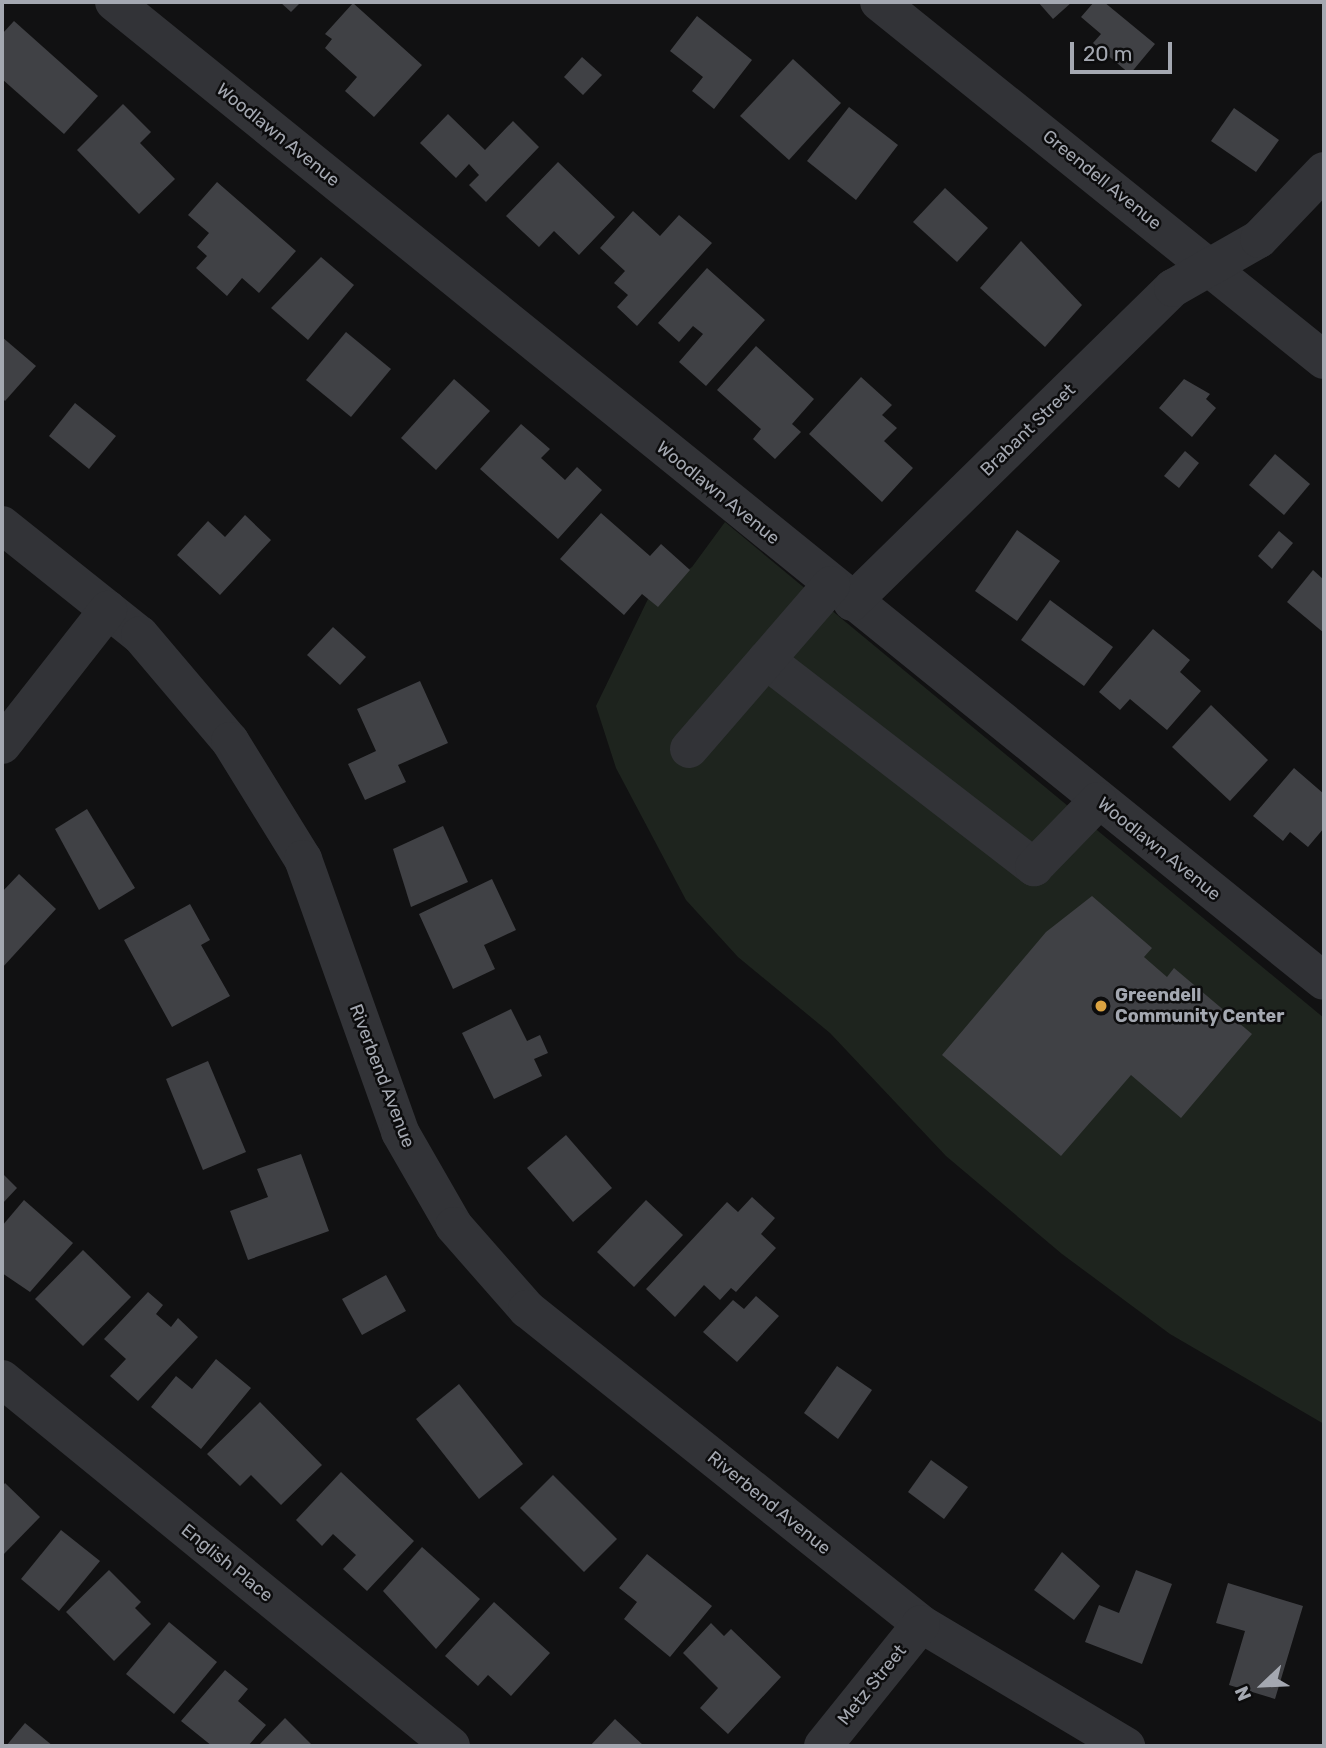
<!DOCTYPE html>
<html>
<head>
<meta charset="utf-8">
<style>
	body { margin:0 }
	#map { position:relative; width:1326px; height:1748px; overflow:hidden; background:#111112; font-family:Rubik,sans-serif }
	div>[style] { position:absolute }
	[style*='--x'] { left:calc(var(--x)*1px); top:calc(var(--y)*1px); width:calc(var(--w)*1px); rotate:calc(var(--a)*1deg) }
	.green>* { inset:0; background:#1e241e }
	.building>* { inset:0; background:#404145 }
	.minor>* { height:38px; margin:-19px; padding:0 19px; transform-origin:19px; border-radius:19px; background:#323337 }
	.dots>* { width:19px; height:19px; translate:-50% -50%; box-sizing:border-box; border:4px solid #0c0c0d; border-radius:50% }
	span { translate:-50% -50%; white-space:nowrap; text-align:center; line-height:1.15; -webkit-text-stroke:5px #0c0c0d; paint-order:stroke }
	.street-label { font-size:18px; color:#a4a8b1 }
	.poi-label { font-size:18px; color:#a4a8b1; font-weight:700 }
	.left { translate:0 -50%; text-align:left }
	.frame { position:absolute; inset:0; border:4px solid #a4a8b1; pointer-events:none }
	.north { position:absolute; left:1228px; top:1650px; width:70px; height:70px; -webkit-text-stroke:5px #0c0c0d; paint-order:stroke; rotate:247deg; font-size:19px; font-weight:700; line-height:28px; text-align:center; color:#a4a8b1 }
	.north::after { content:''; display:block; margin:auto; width:24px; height:32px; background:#a4a8b1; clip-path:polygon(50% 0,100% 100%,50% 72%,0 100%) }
	.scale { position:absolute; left:1070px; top:42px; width:102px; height:32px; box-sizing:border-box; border:4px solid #a4a8b1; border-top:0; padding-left:9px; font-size:21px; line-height:24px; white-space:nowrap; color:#a4a8b1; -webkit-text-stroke:5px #0c0c0d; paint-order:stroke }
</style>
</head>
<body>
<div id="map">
	<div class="green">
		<div style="clip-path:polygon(725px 522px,1324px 1018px,1324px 1424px,1170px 1334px,1062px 1254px,946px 1156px,830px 1033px,738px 957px,686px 900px,616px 768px,596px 706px,648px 599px,692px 567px)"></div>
	</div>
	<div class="building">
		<div style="clip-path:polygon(280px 2px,301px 2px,291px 12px)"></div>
		<div style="clip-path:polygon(1038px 2px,1072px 2px,1053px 19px)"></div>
		<div style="clip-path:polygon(1094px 2px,1104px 2px,1155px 44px,1130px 74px,1093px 43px,1101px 34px,1081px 17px)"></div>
		<div style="clip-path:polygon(353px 3px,422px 65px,374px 117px,345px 91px,357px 77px,325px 48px,332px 39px,325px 34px)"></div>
		<div style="clip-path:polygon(697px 16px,752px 60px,714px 109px,692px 91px,703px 77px,670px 51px)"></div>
		<div style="clip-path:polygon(14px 21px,98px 96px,64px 134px,2px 79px,2px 34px)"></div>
		<div style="clip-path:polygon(582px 57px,602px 75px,583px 95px,564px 77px)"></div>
		<div style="clip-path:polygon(793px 59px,841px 103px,789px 160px,740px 116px)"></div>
		<div style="clip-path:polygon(123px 104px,151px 132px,140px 143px,175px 179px,139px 214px,77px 150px)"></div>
		<div style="clip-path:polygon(849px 107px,898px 145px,856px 200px,807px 161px)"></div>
		<div style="clip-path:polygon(1234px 108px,1279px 140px,1256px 172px,1211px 141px)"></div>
		<div style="clip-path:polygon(448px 114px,485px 150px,513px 121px,539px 147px,486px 202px,469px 185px,479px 175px,469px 164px,456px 178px,420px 143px)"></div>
		<div style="clip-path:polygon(558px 162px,615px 217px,579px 255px,554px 231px,539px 247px,506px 216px)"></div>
		<div style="clip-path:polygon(217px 182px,296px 251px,259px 293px,242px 278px,227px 296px,196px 268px,207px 256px,197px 247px,209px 233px,188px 215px)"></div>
		<div style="clip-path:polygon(945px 188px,988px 228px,957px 262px,913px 222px)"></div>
		<div style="clip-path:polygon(633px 211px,660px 236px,679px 215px,712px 243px,637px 326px,617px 307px,628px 295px,614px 283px,625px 271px,600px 248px)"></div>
		<div style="clip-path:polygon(1021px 241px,1082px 305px,1045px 347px,980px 288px)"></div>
		<div style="clip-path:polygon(321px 257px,354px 285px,308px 340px,271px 308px)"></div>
		<div style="clip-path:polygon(707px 268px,765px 320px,706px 386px,679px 362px,703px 334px,693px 326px,679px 342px,658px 323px)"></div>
		<div style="clip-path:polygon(346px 332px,391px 369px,351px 417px,306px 380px)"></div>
		<div style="clip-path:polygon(2px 337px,36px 366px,5px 401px,2px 398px)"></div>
		<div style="clip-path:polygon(756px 346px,814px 399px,792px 424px,801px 432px,775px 459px,753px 439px,761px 429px,717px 390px)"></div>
		<div style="clip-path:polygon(861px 377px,892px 405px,882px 415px,897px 428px,884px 441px,913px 468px,882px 502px,809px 434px)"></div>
		<div style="clip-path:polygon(454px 379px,490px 411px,436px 470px,401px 438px)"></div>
		<div style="clip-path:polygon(1184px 379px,1210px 394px,1206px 399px,1216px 408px,1192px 437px,1159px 408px)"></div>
		<div style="clip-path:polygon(75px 403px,116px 436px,89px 469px,49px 436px)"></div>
		<div style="clip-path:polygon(521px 424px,550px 449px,541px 458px,565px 480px,577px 467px,602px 490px,558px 539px,480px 469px)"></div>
		<div style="clip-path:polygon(1185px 451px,1199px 463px,1179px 488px,1164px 476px)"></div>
		<div style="clip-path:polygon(1275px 454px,1310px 484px,1284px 515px,1249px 485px)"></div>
		<div style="clip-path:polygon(601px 513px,650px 556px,661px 544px,690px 570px,658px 607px,642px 594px,624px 615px,560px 559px)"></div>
		<div style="clip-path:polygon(245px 515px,271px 540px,220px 595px,177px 555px,208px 521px,225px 537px)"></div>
		<div style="clip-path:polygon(1017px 530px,1060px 561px,1017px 621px,975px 591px)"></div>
		<div style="clip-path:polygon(1279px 531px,1293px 543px,1272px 569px,1258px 556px)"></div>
		<div style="clip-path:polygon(1313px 570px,1324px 580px,1324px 633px,1287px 602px)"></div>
		<div style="clip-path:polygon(1050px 600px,1113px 647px,1084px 686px,1021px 640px)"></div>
		<div style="clip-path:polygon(333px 627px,366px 657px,340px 685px,307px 655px)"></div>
		<div style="clip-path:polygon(1153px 629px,1190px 660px,1180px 672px,1201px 691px,1167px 730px,1130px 699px,1120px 710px,1099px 692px)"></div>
		<div style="clip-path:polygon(420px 681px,448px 743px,398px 765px,406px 782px,365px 800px,348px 764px,376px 751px,357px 709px)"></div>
		<div style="clip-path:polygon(1211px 705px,1268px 760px,1230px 801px,1172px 747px)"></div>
		<div style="clip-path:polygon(1294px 768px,1324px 794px,1324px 828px,1308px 847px,1290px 832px,1283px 841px,1253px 816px)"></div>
		<div style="clip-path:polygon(87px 809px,135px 888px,99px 910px,55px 829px)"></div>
		<div style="clip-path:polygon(443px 826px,468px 882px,411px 907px,393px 849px)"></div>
		<div style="clip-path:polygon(19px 874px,56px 909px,2px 968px,2px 892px)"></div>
		<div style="clip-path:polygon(492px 879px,516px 930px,484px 945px,495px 969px,453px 989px,419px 914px)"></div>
		<div style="clip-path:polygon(1092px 896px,1152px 948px,1144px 957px,1167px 977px,1174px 968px,1252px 1034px,1181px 1118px,1131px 1075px,1061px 1156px,942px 1055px,1046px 932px)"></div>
		<div style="clip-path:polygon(190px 904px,210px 940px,201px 945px,230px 996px,172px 1027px,124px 940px)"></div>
		<div style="clip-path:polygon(511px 1009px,527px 1041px,540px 1035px,548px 1053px,534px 1059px,542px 1076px,494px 1099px,462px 1033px)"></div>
		<div style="clip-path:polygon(208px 1061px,246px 1152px,203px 1170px,166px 1079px)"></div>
		<div style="clip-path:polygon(566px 1135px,612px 1188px,573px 1222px,527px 1168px)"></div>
		<div style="clip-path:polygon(301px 1154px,329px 1231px,248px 1260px,230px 1211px,268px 1197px,257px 1169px)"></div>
		<div style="clip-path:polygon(2px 1173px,17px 1188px,2px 1204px)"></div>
		<div style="clip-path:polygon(752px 1197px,775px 1218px,761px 1234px,776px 1248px,736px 1292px,731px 1288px,720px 1300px,704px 1285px,675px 1317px,646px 1289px,727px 1202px,738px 1212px)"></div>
		<div style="clip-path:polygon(24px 1200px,73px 1243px,30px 1292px,2px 1273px,2px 1226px)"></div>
		<div style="clip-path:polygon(646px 1200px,683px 1235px,634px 1287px,597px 1252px)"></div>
		<div style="clip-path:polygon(83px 1250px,131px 1297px,83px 1346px,35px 1299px)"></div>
		<div style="clip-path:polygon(386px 1275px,406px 1311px,362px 1335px,342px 1299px)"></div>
		<div style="clip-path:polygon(148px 1292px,163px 1305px,156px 1314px,171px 1327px,178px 1318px,198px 1337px,138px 1401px,110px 1376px,126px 1359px,104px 1339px)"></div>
		<div style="clip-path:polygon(756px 1296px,779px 1316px,737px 1362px,703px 1332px,733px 1300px,744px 1309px)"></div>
		<div style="clip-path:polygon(216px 1359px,251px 1388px,201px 1449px,151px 1407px,176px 1376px,192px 1389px)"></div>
		<div style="clip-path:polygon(837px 1366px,872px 1390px,838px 1439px,804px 1413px)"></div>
		<div style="clip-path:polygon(459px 1384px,523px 1464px,479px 1499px,416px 1419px)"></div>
		<div style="clip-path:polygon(260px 1402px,322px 1465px,281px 1505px,251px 1475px,240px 1486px,207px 1454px)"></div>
		<div style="clip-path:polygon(931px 1460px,968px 1487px,944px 1519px,908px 1492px)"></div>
		<div style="clip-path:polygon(341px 1472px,414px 1541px,367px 1591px,343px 1569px,356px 1555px,333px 1534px,322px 1546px,296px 1520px)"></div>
		<div style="clip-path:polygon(553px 1475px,617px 1539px,584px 1572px,520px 1508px)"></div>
		<div style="clip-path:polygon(5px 1483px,40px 1517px,2px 1556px,2px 1487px)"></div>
		<div style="clip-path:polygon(61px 1530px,100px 1561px,59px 1611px,21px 1579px)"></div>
		<div style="clip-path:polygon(422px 1547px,480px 1599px,436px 1649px,383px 1591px)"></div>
		<div style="clip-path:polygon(1062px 1552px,1100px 1586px,1074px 1620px,1034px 1590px)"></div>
		<div style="clip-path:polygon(647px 1554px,712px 1606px,670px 1657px,624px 1619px,637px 1602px,619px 1588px)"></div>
		<div style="clip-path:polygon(109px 1570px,141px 1602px,135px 1608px,151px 1624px,114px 1661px,66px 1612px)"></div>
		<div style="clip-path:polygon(1136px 1570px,1172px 1584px,1142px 1664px,1085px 1642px,1099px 1605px,1119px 1613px)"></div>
		<div style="clip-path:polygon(1228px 1583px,1303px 1606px,1275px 1699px,1229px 1685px,1245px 1631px,1216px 1623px)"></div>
		<div style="clip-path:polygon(494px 1602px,550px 1653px,511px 1696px,488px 1675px,478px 1686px,445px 1656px)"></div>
		<div style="clip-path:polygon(169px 1622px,217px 1662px,174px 1714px,126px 1674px)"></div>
		<div style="clip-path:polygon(711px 1623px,724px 1636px,731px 1629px,781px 1677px,728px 1734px,700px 1708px,718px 1688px,683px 1653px)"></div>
		<div style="clip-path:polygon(225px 1670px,248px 1689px,238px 1701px,266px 1725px,248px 1746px,212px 1746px,181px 1721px)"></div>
		<div style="clip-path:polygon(285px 1718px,313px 1746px,258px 1746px)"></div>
		<div style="clip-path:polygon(615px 1719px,644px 1746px,590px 1746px)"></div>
		<div style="clip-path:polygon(25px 1723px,53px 1746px,6px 1746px)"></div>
	</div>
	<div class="minor">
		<div style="--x:114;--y:2;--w:1556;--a:38.98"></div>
		<div style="--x:879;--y:2;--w:571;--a:38.82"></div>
		<div style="--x:2;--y:525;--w:176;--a:38.6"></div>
		<div style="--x:140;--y:635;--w:139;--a:49.7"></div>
		<div style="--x:230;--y:741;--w:139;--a:58.3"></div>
		<div style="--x:303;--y:859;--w:290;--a:70.4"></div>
		<div style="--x:400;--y:1132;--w:108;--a:60.1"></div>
		<div style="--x:454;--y:1226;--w:111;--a:48.7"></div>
		<div style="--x:527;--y:1309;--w:504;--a:38.64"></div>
		<div style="--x:921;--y:1624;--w:239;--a:30.8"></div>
		<div style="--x:852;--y:602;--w:449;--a:-44.4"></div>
		<div style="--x:1173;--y:288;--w:99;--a:-29.7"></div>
		<div style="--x:1259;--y:239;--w:94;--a:-46.3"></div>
		<div style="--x:766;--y:660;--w:339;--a:37.7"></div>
		<div style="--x:1034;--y:867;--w:92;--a:-45.9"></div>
		<div style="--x:2;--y:745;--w:172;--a:-51.9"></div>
		<div style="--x:689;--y:749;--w:217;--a:-49.1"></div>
		<div style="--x:2;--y:1379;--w:580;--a:39.26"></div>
		<div style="--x:823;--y:1746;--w:156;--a:-51.2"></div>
	</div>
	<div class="dots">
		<div style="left:1101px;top:1006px;background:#daa241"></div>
	</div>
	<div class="street-label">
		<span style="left:278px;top:135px;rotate:39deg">Woodlawn Avenue</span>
		<span style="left:1102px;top:180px;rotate:39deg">Greendell Avenue</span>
		<span style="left:1028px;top:430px;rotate:-44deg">Brabant Street</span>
		<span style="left:718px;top:493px;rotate:39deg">Woodlawn Avenue</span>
		<span style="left:1159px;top:849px;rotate:39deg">Woodlawn Avenue</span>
		<span style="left:382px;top:1076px;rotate:69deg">Riverbend Avenue</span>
		<span style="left:769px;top:1503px;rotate:39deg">Riverbend Avenue</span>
		<span style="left:227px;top:1563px;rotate:39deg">English Place</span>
		<span style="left:872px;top:1685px;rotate:-51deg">Metz Street</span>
	</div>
	<div class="poi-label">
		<span class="left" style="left:1115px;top:1006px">Greendell<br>Community Center</span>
	</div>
	<div class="frame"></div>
	<div class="north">N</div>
	<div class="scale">20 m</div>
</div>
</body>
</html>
